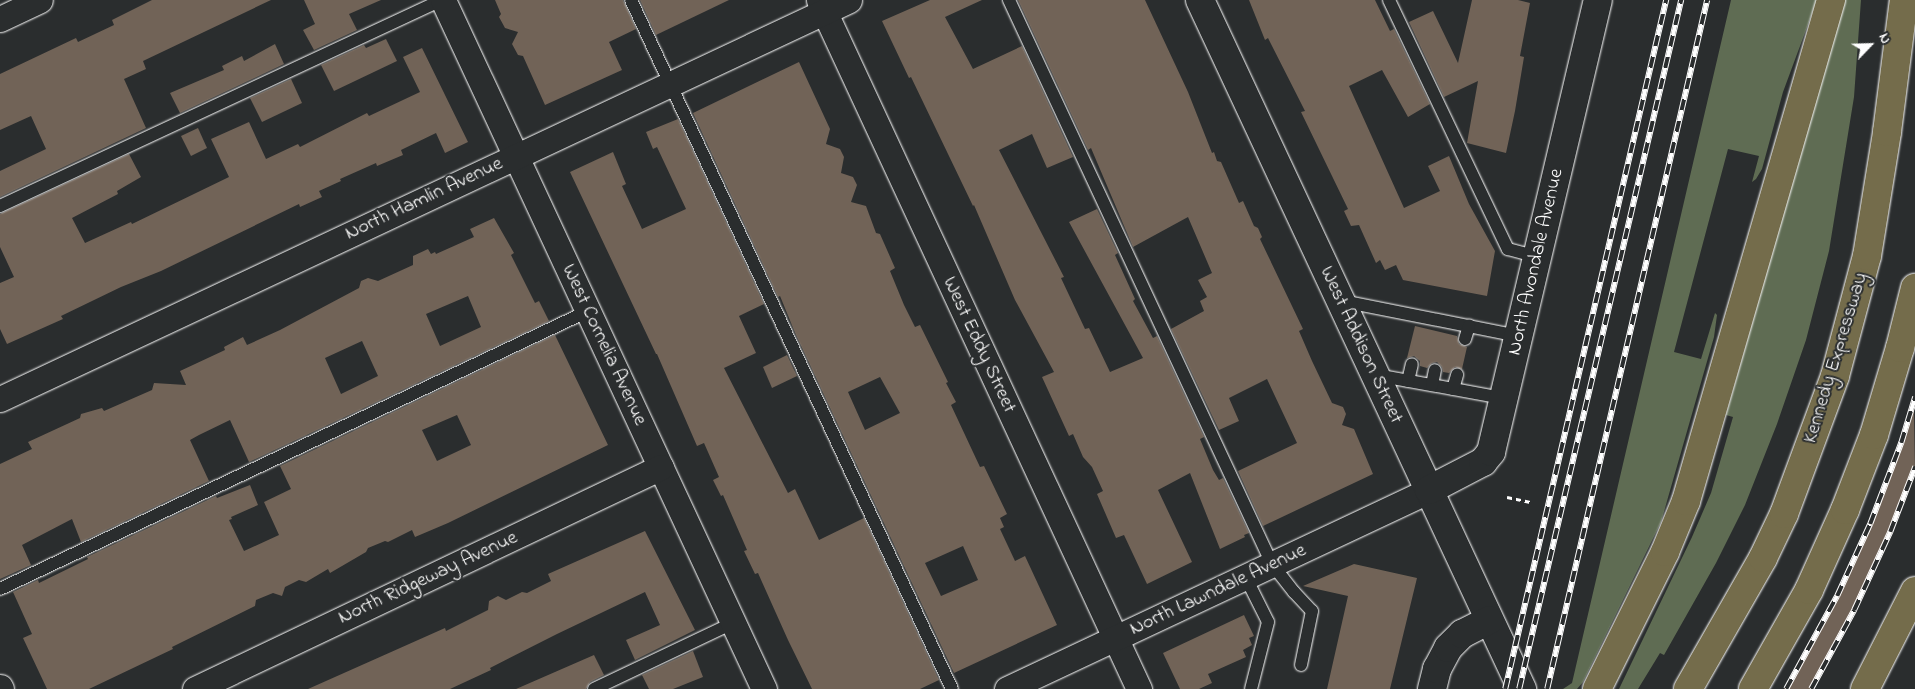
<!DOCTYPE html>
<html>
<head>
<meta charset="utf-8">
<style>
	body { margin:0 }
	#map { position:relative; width:1915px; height:689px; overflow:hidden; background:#2a2d2e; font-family:"Indie Flower",sans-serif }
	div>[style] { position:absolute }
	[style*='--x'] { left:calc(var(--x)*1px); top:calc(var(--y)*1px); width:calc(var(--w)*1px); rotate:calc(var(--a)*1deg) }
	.green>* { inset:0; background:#5f6c53 }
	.building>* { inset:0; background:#716357 }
	.path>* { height:3px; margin-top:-1.5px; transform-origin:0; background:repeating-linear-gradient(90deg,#fff 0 5px,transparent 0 9px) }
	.roads { filter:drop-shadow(0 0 1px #fff) drop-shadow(0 0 1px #fff) }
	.lane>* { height:12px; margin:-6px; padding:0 6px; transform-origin:6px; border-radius:6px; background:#2a2d2e }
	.street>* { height:25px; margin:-12.5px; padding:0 12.5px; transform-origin:12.5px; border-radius:12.5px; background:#2a2d2e }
	.secondary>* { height:28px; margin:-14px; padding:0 14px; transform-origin:14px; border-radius:14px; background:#2a2d2e }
	.highway>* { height:28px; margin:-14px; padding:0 14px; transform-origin:14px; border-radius:14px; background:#746c4b }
	.rail>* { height:5.5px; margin-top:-2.75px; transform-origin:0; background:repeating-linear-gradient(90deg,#2a2d2e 0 11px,#fff 0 22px); box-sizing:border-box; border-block:1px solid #fff }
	span { translate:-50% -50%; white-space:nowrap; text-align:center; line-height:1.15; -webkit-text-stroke:4px #2a2d2e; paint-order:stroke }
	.street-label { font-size:20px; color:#fff }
	.north { position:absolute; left:1845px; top:20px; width:50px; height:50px; -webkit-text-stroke:4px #2a2d2e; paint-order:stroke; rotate:66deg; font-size:14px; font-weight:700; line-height:20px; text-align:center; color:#fff }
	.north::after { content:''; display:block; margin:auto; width:18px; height:22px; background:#fff; clip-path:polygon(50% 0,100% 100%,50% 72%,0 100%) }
</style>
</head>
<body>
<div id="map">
	<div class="green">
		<div style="clip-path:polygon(1731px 0,1817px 0,1783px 92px,1762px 169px,1756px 179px,1752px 182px,1759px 156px,1728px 149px,1674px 352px,1701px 359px,1715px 313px,1717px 315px,1714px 337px,1661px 522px,1583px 682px,1577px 689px,1563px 689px,1572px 683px)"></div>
		<div style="clip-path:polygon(1844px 0,1861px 0,1854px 97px,1829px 251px,1806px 340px,1777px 424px,1745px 505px,1716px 563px,1664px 655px,1660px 653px,1638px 689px,1619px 689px,1692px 537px,1711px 493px,1733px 417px,1726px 415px)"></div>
	</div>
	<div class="building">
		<div style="clip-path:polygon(152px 0,271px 0,143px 61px,146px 69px,124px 79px,146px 128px,0 197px,0 171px,46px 149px,31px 116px,0 130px,0 74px,76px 38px,78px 42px,114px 25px,112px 20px)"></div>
		<div style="clip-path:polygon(304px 0,381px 0,349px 14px,357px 30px,314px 50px,303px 30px,315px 24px)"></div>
		<div style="clip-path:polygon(495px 0,623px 0,636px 29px,609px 42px,622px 70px,545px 105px,523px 56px,518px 55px,512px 44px,518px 32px,505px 28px,499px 17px,501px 14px)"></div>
		<div style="clip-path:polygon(640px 0,729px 0,656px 35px)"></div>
		<div style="clip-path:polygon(930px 0,982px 0,945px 17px,973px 69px,1022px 46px,1073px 157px,1047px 168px,1032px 134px,999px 150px,1064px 277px,1061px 278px,1085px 329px,1089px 328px,1110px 372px,1143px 358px,1069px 222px,1097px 209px,1118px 253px,1115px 255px,1135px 299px,1133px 301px,1153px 338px,1157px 336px,1204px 437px,1200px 439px,1213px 470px,1219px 480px,1223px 478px,1249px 533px,1244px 535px,1245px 537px,1220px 549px,1190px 473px,1158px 490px,1192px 562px,1147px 584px,1124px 535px,1116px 538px,1097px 494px,1103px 491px,1092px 467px,1083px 457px,1073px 434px,1069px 436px,1042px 377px,1054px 372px,1015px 300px,974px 205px,973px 206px,911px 77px,909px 78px,882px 21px)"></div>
		<div style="clip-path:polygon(1018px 0,1145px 0,1188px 92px,1212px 153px,1214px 152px,1217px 161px,1221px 162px,1239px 203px,1243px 201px,1254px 226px,1258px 228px,1262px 237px,1260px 239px,1303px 329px,1299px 331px,1312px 361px,1332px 403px,1343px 407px,1346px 414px,1342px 425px,1354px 429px,1373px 474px,1263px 526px,1238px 471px,1297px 443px,1267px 379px,1229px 398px,1239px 421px,1219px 430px,1171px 329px,1204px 311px,1200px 301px,1207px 297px,1198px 280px,1212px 273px,1188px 217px,1133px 247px,1091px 148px,1088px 150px)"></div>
		<div style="clip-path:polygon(1249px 0,1375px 0,1390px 31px,1394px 29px,1430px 104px,1408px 117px,1382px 70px,1349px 86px,1404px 208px,1440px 191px,1428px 166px,1449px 156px,1469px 204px,1495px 251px,1487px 296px,1403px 280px,1396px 265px,1385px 270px,1380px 260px,1376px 263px,1359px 225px,1351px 226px,1344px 211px,1348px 209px,1301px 112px,1305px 111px,1268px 38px,1265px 40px)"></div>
		<div style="clip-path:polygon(1472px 0,1518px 0,1530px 3px,1520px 56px,1524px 57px,1515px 111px,1506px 153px,1467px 143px,1478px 81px,1444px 97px,1409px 22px,1433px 11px,1458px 63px)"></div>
		<div style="clip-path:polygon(386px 39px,397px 61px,334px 91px,321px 65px,364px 45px,366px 48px)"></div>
		<div style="clip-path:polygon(275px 44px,284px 64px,180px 113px,170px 93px,224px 70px,222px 66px,242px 56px,244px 61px)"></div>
		<div style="clip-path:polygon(422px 48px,468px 142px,445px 153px,436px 133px,401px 150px,403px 155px,377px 166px,376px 163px,340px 179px,341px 181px,319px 191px,322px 197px,300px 207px,299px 204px,161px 271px,121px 287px,61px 316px,63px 319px,7px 344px,0 329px,0 283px,14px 277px,0 247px,0 214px,129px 154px,141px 177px,117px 191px,118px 194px,72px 218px,85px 243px,131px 222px,132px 224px,229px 177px,211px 139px,249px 122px,266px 159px,298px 144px,300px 147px,367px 113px,369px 116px,420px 92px,403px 57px)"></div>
		<div style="clip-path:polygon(evenodd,799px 62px,830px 129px,826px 144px,840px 149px,844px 157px,841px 173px,853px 177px,857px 185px,851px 202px,866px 206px,876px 233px,880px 234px,895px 268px,890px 271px,904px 305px,915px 327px,920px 325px,948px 382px,946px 383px,956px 402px,951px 405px,980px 467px,984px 466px,1007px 514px,1000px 518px,1004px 527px,1000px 529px,1015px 561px,1025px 556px,1057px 625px,954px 673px,796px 335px,780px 296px,778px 297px,693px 113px,799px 62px,880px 377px,900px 413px,865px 430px,848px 392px,880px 377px,799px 62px,963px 546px,978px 580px,941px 596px,925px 563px,963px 546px)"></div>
		<div style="clip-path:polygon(291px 79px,302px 103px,262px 122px,250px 98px)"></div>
		<div style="clip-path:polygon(678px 119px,764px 304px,739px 316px,756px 353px,724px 368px,788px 493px,795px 489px,819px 540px,864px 518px,939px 680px,920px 689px,812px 689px,788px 640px,758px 573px,755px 574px,744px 551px,747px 550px,723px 495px,721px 496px,713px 480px,719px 477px,704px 443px,697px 446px,657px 354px,656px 354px,570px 172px,613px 152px,626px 184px,622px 186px,642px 229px,686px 209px,657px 147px,653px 149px,646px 132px)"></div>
		<div style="clip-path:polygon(198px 128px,207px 148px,191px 156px,181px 136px)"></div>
		<div style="clip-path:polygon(evenodd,494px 218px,514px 253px,511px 255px,535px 303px,539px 301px,549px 321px,249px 462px,230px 420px,199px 435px,190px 440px,209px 481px,81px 542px,72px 519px,22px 545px,31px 565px,0 579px,0 464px,32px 449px,28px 442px,80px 418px,81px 414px,102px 408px,104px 411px,152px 390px,154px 383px,186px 385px,180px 371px,225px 350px,224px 347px,243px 337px,247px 345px,280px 330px,359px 288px,361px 281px,368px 278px,378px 281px,413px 265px,413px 256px,428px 249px,431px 254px,435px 252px,436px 254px,474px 237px,470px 229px,494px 218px,468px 296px,481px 327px,440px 346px,426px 314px,468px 296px,494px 218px,362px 341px,378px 376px,341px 394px,325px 358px,362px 341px)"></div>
		<div style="clip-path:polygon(1415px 326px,1457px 336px,1459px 344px,1467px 347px,1462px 369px,1455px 367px,1449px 373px,1443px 372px,1442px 367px,1437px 362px,1432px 363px,1427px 368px,1420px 366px,1420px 361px,1414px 356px,1407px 358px)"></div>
		<div style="clip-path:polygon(evenodd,555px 335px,608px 445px,448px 523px,415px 537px,412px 530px,388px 542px,385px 541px,368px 548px,366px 552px,330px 573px,328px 569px,306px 582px,299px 580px,285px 587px,282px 596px,273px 593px,256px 600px,255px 606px,172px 647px,173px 649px,89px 689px,47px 689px,23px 638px,32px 634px,13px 592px,38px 580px,39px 583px,88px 559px,87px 557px,216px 496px,217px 498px,250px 485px,258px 505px,231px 517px,232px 519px,229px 520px,244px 551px,279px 535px,264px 502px,291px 489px,280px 466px,555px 335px,457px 415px,471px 445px,437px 461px,422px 430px,457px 415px)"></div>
		<div style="clip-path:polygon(787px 355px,797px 376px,772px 388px,763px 367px)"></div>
		<div style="clip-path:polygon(1914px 409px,1915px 472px,1892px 533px,1851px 619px,1813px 689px,1784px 689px,1844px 579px,1869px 523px)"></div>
		<div style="clip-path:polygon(645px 531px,695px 630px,635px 660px,626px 640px,660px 625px,645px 592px,557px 634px,490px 668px,491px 670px,450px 689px,308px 689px,445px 628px,446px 631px,488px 610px,489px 601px,498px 596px,506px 600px,522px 592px,527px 593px,551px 581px,548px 574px)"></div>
		<div style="clip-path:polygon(1354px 564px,1417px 578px,1390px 689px,1327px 689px,1348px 596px,1303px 586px)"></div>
		<div style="clip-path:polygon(1244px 615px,1254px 636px,1249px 638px,1252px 645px,1243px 650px,1246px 657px,1208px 674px,1212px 683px,1199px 689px,1180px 689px,1163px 653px)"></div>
		<div style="clip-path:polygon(693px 651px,703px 677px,673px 689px,649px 689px,642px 675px)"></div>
		<div style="clip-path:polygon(594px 655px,604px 675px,590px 682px,586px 689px,516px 689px)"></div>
	</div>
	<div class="path">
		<div style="--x:1507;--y:497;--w:25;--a:12"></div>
	</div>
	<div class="roads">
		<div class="lane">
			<div style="--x:631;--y:0;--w:760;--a:65.02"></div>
			<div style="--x:1009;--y:0;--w:622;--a:65"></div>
			<div style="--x:1272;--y:564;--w:36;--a:52"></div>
			<div style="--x:1294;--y:592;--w:26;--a:47"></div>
			<div style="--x:1312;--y:611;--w:55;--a:101.5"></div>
			<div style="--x:1389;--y:0;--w:276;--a:64.5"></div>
			<div style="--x:1508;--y:249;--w:30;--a:15"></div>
			<div style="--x:0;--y:206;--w:487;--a:-25"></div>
			<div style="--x:1342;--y:301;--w:179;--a:11.2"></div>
			<div style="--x:1465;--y:339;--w:14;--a:-73"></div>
			<div style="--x:1376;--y:375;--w:129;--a:10.3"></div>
			<div style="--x:1408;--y:381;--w:17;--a:-77"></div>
			<div style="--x:1432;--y:385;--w:15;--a:-79"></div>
			<div style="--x:1453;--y:389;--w:15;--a:-74"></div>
			<div style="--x:1245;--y:576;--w:51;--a:63.4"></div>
			<div style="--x:1268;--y:622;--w:69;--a:104.2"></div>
			<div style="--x:0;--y:589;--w:650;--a:-25.3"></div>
			<div style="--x:594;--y:689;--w:154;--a:-25.4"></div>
		</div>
		<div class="street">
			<div style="--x:443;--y:0;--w:760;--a:65.02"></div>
			<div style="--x:819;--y:0;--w:760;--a:65.09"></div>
			<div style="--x:0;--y:19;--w:44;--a:-25.4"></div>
			<div style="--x:0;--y:399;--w:938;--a:-25.17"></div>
			<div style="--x:0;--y:687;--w:2;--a:63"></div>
			<div style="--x:195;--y:689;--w:516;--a:-25.47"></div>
			<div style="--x:1007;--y:689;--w:467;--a:-25.2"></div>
		</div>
		<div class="secondary">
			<div style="--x:1200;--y:0;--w:761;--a:64.95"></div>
			<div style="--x:1429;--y:490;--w:61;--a:-27.4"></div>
			<div style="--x:1483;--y:462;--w:13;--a:-51"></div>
			<div style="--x:1491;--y:452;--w:464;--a:-76.7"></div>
			<div style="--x:1432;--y:689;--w:21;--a:-76"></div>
			<div style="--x:1437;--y:669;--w:24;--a:-62"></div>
			<div style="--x:1448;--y:648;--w:20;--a:-45"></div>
			<div style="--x:1462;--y:634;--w:30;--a:-27"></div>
		</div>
		<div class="highway">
			<div style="--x:1597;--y:689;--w:153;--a:-63.6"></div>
			<div style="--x:1665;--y:552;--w:55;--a:-67.6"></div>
			<div style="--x:1686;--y:501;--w:522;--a:-73.86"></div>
			<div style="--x:1688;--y:689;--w:151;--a:-60.2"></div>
			<div style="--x:1763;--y:558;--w:49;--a:-64.5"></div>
			<div style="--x:1784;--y:514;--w:147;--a:-69.7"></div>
			<div style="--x:1835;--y:376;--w:124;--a:-75.1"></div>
			<div style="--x:1867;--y:256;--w:126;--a:-80.8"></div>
			<div style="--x:1887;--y:132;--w:133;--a:-82.7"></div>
			<div style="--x:1753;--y:689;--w:114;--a:-60.5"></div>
			<div style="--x:1809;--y:590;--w:88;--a:-65.8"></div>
			<div style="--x:1845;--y:510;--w:80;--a:-68.9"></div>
			<div style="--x:1874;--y:435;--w:91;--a:-73.4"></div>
			<div style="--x:1900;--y:348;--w:62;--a:-76"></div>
			<div style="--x:1865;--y:689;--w:110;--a:-63"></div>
		</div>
	</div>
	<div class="rail">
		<div style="--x:1505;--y:689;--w:708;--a:-76.85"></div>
		<div style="--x:1519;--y:689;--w:708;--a:-76.77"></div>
		<div style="--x:1547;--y:689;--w:707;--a:-76.93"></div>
		<div style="--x:1786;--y:689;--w:106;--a:-61.3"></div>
		<div style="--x:1837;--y:596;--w:79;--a:-65.4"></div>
		<div style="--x:1870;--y:524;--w:87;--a:-69.1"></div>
		<div style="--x:1901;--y:443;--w:48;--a:-73.1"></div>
		<div style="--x:1811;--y:689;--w:90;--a:-61.4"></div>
		<div style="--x:1854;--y:610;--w:86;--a:-65.2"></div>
		<div style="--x:1890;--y:532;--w:70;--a:-69"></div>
	</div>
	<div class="street-label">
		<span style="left:424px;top:199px;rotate:-25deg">North Hamlin Avenue</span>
		<span style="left:1536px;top:262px;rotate:-77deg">North Avondale Avenue</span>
		<span style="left:604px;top:345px;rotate:65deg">West Cornelia Avenue</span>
		<span style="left:979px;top:345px;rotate:65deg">West Eddy Street</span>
		<span style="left:1361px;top:345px;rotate:65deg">West Addison Street</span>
		<span style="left:1836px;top:358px;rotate:-73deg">Kennedy Expressway</span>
		<span style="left:428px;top:578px;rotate:-25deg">North Ridgeway Avenue</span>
		<span style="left:1218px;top:590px;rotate:-25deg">North Lawndale Avenue</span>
	</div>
	<div class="north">N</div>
</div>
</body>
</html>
